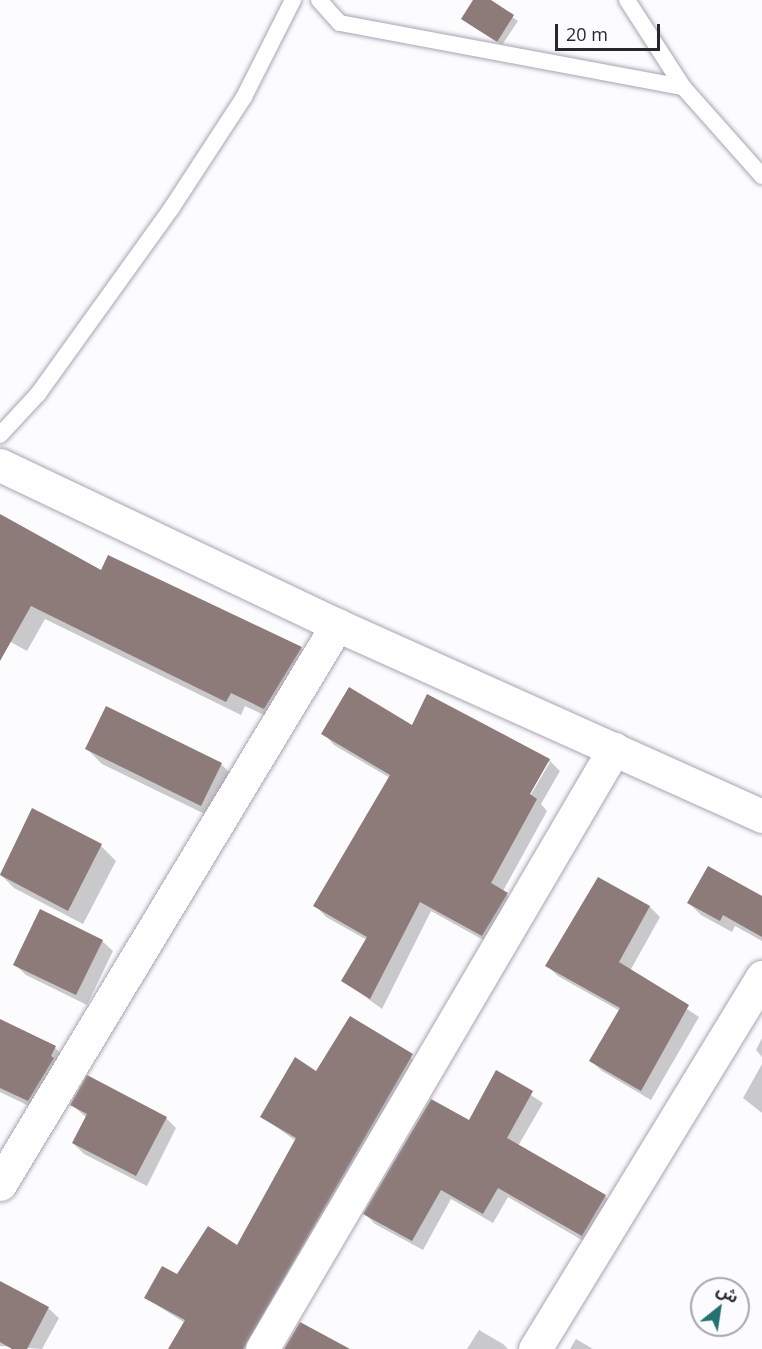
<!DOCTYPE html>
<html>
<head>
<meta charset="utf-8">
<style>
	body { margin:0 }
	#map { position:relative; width:762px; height:1349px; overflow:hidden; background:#fcfbfe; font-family:"Open Sans","Noto Sans Arabic",sans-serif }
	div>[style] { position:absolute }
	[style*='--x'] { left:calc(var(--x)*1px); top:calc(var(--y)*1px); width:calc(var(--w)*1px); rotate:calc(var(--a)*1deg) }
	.shadow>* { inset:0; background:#0003 }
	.building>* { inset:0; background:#8c7b79 }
	.roads { filter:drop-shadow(0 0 2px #aaa3b1) drop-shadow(0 0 2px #aaa3b1) }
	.lane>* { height:16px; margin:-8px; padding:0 8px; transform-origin:8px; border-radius:8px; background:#fff }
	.street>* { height:33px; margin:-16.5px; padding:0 16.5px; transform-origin:16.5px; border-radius:16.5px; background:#fff }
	span { translate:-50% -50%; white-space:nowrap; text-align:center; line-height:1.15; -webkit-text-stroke:5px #fcfbfe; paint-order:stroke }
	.north { position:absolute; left:690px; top:1277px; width:60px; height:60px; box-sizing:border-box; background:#fcfbfe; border:2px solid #a8a6aa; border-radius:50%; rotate:30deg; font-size:16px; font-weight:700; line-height:24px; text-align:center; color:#29272c }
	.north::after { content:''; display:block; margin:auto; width:21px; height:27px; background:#257070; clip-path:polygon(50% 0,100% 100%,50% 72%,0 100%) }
	.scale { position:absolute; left:555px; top:24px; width:105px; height:27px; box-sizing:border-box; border:3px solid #29272c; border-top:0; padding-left:8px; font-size:18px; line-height:21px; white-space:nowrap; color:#29272c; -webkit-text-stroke:4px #fcfbfe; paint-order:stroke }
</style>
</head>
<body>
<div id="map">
	<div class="shadow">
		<div style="clip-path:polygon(475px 0,488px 0,518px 21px,502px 45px,468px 23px)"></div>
		<div style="clip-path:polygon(0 515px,102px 572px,301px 648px,315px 662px,279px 722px,245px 706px,241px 715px,45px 619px,27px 651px,0 636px)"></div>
		<div style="clip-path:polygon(evenodd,427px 697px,549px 760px,560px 771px,541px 804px,547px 811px,503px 891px,518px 905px,494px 946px,431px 911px,382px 1009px,342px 980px,367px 940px,326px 917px,315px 905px,390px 778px,334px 745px,323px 733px,412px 727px,427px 697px,547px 762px,550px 762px,527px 801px,525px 799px,547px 762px)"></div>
		<div style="clip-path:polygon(107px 708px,222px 765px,236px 779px,217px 820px,102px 764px,87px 749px)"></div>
		<div style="clip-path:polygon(32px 810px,101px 846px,116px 861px,83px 924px,14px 888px,0 874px)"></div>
		<div style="clip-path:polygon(599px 879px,650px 907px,660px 917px,630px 971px,699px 1017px,651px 1100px,602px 1071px,591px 1061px,620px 1011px,558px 976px,547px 966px)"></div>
		<div style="clip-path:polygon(762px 897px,762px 941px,735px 926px,732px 932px,701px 915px,689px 903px)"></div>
		<div style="clip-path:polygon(102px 941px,113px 951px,87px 1005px,26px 975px,15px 965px)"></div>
		<div style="clip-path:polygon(350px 1018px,423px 1066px,256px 1349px,170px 1349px,185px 1323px,146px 1298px,178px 1276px,238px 1247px,296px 1141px,262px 1117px,316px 1073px)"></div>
		<div style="clip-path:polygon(0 1024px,55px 1048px,66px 1058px,39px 1111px,0 1092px)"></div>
		<div style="clip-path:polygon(762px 1038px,762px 1057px,756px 1050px)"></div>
		<div style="clip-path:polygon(762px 1064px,762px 1113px,743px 1098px)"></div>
		<div style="clip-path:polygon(496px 1072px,543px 1103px,518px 1146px,605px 1196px,615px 1207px,592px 1246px,508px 1197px,493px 1223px,451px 1199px,423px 1250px,375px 1224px,365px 1214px,469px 1122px)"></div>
		<div style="clip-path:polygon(72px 1105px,166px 1118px,176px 1128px,147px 1186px,84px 1154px,73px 1143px,87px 1118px)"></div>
		<div style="clip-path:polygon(0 1282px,48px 1308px,59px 1318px,42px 1349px,0 1346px)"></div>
		<div style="clip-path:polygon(479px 1330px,503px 1344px,508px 1349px,467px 1349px)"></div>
		<div style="clip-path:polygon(576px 1339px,593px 1349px,570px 1349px)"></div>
	</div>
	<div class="building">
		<div style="clip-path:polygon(473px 0,491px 0,514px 15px,497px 42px,461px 19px)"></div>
		<div style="clip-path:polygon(0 514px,101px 570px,108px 555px,302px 647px,264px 709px,231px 693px,226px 702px,31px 606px,0 661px)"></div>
		<div style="clip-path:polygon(349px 687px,412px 725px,427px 694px,550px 759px,530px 794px,537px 799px,491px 883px,508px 893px,482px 936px,420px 902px,370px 999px,341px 981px,367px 937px,313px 906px,390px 775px,321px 734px)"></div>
		<div style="clip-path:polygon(106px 706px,222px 763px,201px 806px,85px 749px)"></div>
		<div style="clip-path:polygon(32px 808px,102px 844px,68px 911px,0 875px)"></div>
		<div style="clip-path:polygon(708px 866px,762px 896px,762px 937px,723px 915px,720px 921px,687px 903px)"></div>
		<div style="clip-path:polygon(598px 877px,650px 906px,619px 962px,689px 1005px,641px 1091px,589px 1061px,620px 1008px,545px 966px)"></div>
		<div style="clip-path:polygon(40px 909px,103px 940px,76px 995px,13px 965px)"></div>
		<div style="clip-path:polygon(350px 1016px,413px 1054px,243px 1349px,168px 1349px,185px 1320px,144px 1298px,162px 1266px,177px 1274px,208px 1226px,237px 1245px,296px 1138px,260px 1117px,295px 1057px,316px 1071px)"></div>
		<div style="clip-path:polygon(0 1019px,56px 1046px,51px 1056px,54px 1058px,28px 1101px,0 1088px)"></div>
		<div style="clip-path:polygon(496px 1070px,533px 1091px,507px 1138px,606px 1195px,582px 1236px,498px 1188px,483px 1214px,441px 1190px,412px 1241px,363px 1214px,431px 1099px,469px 1120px)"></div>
		<div style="clip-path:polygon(87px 1075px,167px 1117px,136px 1176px,72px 1143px,87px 1114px,70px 1105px)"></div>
		<div style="clip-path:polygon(0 1281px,49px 1307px,27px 1349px,12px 1349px,0 1342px)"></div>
		<div style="clip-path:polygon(300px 1322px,350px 1349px,284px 1349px)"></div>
	</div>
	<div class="roads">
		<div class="lane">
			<div style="--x:319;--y:0;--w:31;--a:48"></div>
			<div style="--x:340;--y:23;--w:349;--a:10.6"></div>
			<div style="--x:627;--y:0;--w:103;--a:57.2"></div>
			<div style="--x:683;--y:87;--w:119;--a:48.4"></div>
			<div style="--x:0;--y:435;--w:56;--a:-47.2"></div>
			<div style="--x:38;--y:394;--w:228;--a:-54.3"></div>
			<div style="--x:171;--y:209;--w:134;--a:-56.9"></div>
			<div style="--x:244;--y:97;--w:109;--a:-63.2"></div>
		</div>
		<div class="street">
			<div style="--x:0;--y:465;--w:373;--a:25.4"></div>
			<div style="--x:337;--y:625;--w:466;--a:24.2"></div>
			<div style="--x:0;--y:1184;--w:653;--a:-58.92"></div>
			<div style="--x:262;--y:1349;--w:696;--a:-59.6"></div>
			<div style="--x:535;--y:1349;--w:436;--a:-58.6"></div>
		</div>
	</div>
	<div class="north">ش</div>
	<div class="scale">20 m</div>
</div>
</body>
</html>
